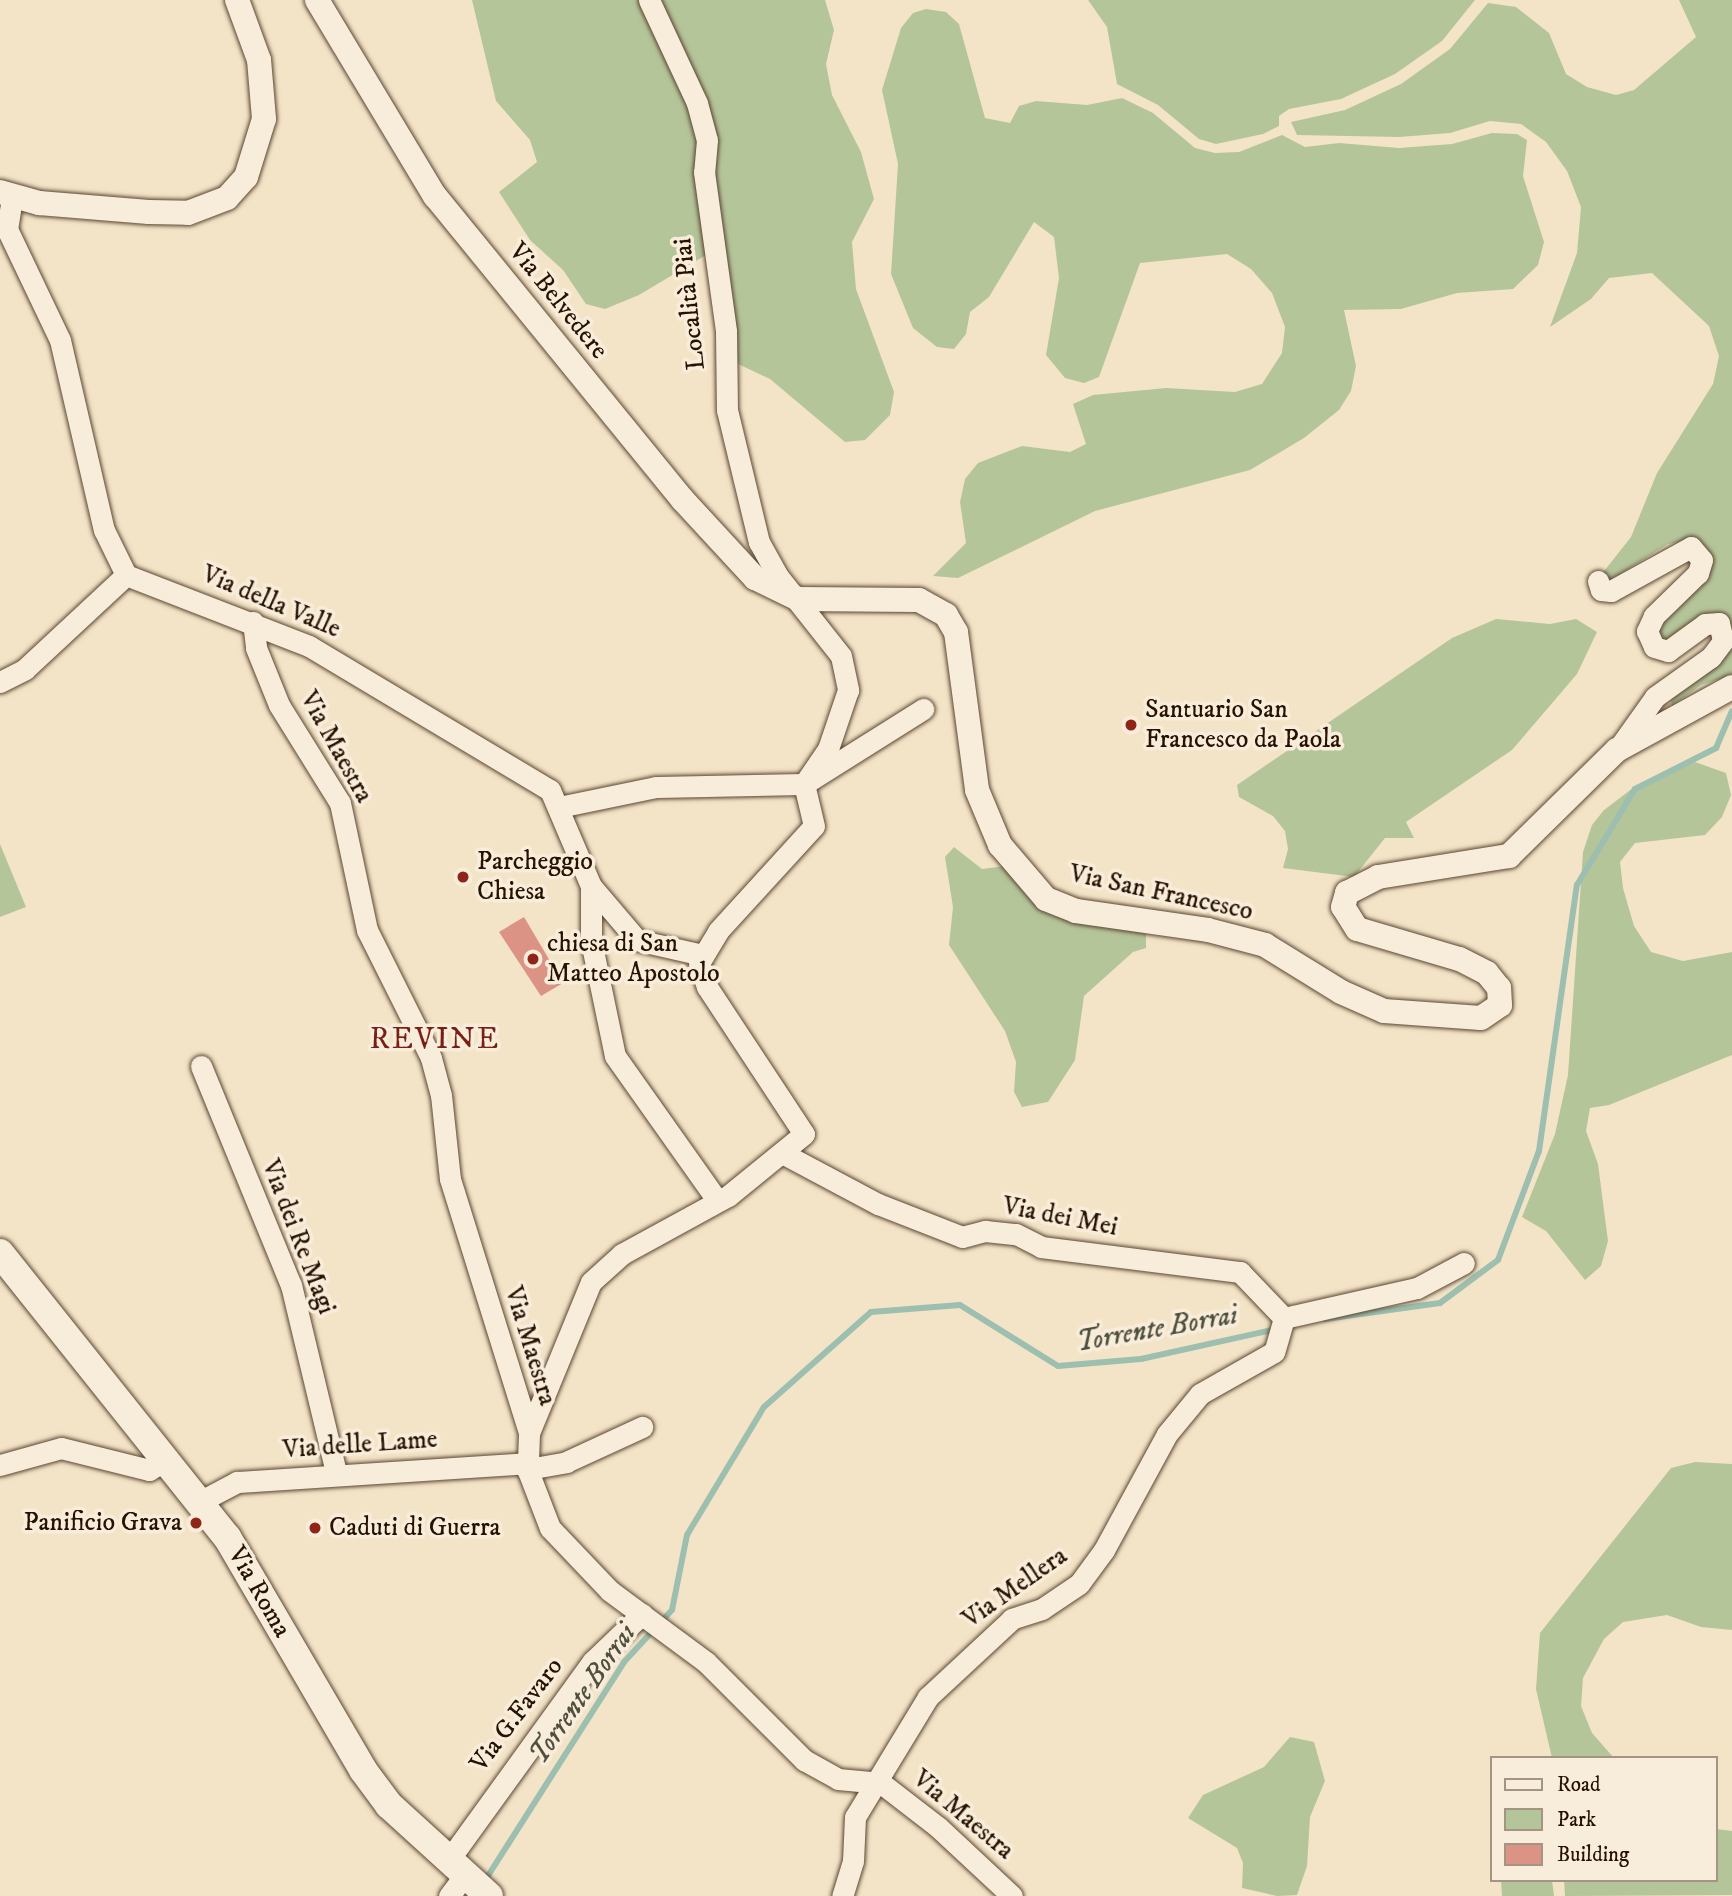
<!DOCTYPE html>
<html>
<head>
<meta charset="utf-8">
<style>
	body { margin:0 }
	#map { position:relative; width:1732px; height:1896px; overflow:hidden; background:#f4e4c7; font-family:"IM FELL DW Pica",serif }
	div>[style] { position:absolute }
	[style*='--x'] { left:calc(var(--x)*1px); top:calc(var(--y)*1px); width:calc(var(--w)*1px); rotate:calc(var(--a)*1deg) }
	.green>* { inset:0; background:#b5c59a }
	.stream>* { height:6px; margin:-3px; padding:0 3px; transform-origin:3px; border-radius:3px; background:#9dbfb0 }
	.building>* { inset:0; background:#db9386 }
	.roads { filter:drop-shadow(0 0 2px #5a4632) drop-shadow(0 0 2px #5a4632) }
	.minor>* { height:21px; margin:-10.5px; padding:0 10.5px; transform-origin:10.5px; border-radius:10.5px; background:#f8eddb }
	.tertiary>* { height:24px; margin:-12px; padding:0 12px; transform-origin:12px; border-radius:12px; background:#f8eddb }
	.secondary>* { height:28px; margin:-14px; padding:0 14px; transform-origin:14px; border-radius:14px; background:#f8eddb }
	.dots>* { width:19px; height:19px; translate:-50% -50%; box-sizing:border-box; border:4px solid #f8eddb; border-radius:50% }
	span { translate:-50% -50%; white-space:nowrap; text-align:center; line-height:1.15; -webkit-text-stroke:7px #f8eddb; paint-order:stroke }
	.street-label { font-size:26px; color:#271200 }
	.poi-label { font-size:26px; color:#271200 }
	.left { translate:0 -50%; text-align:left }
	.right { translate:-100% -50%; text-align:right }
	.water-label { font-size:28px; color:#504f3e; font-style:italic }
	.quarter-label { font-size:30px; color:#7a1f14; letter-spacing:2px }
	.legend { position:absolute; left:1490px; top:1756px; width:228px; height:126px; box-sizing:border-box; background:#f8eddb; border:2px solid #a49583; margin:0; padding:9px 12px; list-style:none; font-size:21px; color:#271200 }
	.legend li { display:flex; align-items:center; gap:14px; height:35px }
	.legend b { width:35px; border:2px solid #a49583 }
</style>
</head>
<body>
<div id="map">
	<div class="green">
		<div style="clip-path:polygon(472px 0,642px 0,696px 119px,706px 255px,639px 295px,605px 309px,586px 304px,563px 270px,530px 240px,499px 192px,537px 162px,530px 140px,496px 101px)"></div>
		<div style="clip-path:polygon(656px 0,825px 0,834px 30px,826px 64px,832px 95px,861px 152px,874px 199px,852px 242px,856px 289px,894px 392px,890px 415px,865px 440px,845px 442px,770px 379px,736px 363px,710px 168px)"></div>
		<div style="clip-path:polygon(1088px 0,1475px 0,1442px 41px,1395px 74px,1341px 99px,1289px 109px,1279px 116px,1279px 126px,1263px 134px,1216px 144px,1199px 139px,1158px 105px,1117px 84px,1107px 27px)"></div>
		<div style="clip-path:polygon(1679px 0,1732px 0,1732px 675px,1701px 685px,1672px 706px,1670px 694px,1727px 623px,1663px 641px,1654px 629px,1702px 578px,1691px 540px,1668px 544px,1604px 584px,1601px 575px,1631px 537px,1657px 473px,1713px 384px,1719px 356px,1709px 326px,1652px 273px,1609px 278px,1591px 299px,1550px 327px,1577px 253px,1581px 207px,1567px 171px,1546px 142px,1521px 124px,1490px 121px,1450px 133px,1399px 137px,1297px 135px,1291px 122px,1345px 110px,1401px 84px,1450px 49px,1488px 3px,1516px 7px,1549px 33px,1566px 74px,1587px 87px,1616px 95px,1634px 90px,1696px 37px)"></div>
		<div style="clip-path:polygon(926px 9px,946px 12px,959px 24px,985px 118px,1010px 123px,1019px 106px,1036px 101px,1087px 105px,1122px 98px,1153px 113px,1195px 148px,1215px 153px,1239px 152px,1282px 135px,1305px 147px,1339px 143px,1399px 148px,1452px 144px,1492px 133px,1517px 134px,1527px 140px,1523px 176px,1544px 242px,1538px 265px,1513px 289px,1457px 293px,1401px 309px,1344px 310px,1356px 366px,1351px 391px,1339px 410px,1304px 438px,1250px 470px,1095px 511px,958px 578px,933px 576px,966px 543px,960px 502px,965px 479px,978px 463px,1022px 446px,1070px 452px,1086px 444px,1073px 404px,1093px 395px,1166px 388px,1235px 392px,1262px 384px,1282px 353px,1285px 327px,1272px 293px,1251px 269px,1227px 254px,1140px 263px,1099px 377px,1084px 383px,1065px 378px,1046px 355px,1059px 278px,1054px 237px,1034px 222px,989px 297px,970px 312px,966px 334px,954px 349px,937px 347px,913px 328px,891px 274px,898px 164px,882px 90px,901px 28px,913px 13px)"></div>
		<div style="clip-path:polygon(1496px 619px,1550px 624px,1576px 619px,1597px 632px,1577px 674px,1512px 750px,1406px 822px,1414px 838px,1385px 838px,1354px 877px,1283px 868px,1288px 849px,1285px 831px,1273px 816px,1239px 797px,1237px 785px,1452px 638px)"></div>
		<div style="clip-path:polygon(1695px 762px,1726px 773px,1731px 795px,1722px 817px,1705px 835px,1635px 843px,1620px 862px,1623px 888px,1634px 926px,1651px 952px,1683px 961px,1732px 952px,1732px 1055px,1609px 1105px,1590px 1108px,1586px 1131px,1598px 1164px,1608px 1241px,1601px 1266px,1585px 1280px,1546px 1231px,1522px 1217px,1555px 1134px,1568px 1075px,1583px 852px,1592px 825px,1604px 810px,1633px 788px)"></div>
		<div style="clip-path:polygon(0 844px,26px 907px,0 917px)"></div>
		<div style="clip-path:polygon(954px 847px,982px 869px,1005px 866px,1071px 921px,1146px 933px,1146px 948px,1133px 952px,1084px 996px,1075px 1060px,1048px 1102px,1022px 1107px,1014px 1092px,1016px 1062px,1005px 1031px,949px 945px,953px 907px,945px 857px)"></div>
		<div style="clip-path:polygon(1695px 1462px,1732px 1464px,1732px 1630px,1701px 1627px,1667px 1615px,1623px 1622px,1604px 1639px,1583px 1678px,1581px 1706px,1592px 1733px,1614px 1758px,1552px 1758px,1536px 1689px,1540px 1633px,1671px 1468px)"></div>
		<div style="clip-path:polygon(1290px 1737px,1314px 1742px,1325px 1781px,1310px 1817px,1307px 1866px,1297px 1895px,1277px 1896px,1242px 1888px,1243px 1863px,1237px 1848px,1188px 1818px,1203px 1795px,1264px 1767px)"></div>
		<div style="clip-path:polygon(1716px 1829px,1732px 1831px,1732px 1895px,1565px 1896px,1564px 1880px,1716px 1880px)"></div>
		<div style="clip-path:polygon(1501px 1880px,1552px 1880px,1554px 1896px,1502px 1896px)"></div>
	</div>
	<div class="stream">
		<div style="--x:1325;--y:1319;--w:116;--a:-7.9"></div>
		<div style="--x:1440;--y:1303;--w:72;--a:-36.6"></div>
		<div style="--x:1498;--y:1260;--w:116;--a:-69.4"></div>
		<div style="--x:1539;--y:1151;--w:269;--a:-81.9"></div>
		<div style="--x:1577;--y:885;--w:112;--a:-58.9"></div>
		<div style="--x:1635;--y:789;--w:91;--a:-26.8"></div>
		<div style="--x:1716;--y:748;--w:40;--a:-66.6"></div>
		<div style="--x:484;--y:1882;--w:261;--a:-57.5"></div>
		<div style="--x:624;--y:1662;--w:71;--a:-47.3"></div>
		<div style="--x:672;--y:1610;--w:76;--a:-78.7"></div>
		<div style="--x:687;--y:1535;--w:149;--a:-59"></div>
		<div style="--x:764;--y:1407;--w:143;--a:-41.6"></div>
		<div style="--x:871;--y:1312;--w:89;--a:-4.5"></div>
		<div style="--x:960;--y:1305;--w:115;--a:31.9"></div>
		<div style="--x:1058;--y:1366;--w:83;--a:-4.8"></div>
		<div style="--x:1141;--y:1359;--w:138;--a:-12.5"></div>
	</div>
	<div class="building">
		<div style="clip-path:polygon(524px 917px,563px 983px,541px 996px,499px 932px)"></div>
	</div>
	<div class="roads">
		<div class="minor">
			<div style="--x:649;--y:0;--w:114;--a:65"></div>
			<div style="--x:697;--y:103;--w:38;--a:75"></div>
			<div style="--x:707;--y:140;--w:32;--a:95"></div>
			<div style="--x:704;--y:172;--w:161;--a:82.1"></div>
			<div style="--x:726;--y:331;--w:79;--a:89.3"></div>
			<div style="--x:727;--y:410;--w:136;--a:76.4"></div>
			<div style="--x:759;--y:542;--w:38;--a:61"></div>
			<div style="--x:777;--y:575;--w:103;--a:51.7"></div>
			<div style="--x:841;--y:656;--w:35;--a:78"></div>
			<div style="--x:848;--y:690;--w:62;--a:108.7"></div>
			<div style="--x:828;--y:749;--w:42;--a:124.4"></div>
			<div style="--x:12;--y:198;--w:31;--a:99"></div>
			<div style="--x:7;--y:229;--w:123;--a:64.5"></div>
			<div style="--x:60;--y:340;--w:195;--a:77"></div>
			<div style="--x:104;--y:530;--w:50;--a:63.9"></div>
			<div style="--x:126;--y:575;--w:196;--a:21.2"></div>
			<div style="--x:309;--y:646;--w:281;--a:30.9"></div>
			<div style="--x:550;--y:790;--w:104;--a:66.9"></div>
			<div style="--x:591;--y:886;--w:55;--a:90"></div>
			<div style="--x:591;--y:941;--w:117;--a:78.2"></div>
			<div style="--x:615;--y:1056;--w:176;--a:54.7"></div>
			<div style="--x:1598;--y:581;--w:9;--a:72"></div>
			<div style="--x:1601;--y:590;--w:10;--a:6"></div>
			<div style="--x:1611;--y:591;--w:91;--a:-28.8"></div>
			<div style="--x:1691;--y:547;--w:17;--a:50"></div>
			<div style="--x:1702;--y:560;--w:14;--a:107"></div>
			<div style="--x:1698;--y:573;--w:62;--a:135.7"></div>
			<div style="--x:1654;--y:616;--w:17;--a:115"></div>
			<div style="--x:1647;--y:631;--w:17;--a:66"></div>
			<div style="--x:1654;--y:647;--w:15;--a:16"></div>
			<div style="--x:1668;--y:651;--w:46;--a:-36.1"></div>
			<div style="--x:1705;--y:624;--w:14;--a:-4"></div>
			<div style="--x:1719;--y:623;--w:18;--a:77"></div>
			<div style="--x:1723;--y:641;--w:20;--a:127"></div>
			<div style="--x:1711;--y:657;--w:69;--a:144.5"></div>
			<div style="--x:1655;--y:697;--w:64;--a:125.4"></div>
			<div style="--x:253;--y:622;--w:26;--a:83"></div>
			<div style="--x:256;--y:648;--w:61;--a:68"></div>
			<div style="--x:279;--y:705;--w:115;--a:58.1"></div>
			<div style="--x:340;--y:803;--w:130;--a:78"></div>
			<div style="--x:367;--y:930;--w:143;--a:63.4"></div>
			<div style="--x:431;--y:1058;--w:38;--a:75"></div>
			<div style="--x:441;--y:1095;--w:84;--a:83.9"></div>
			<div style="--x:450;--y:1179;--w:266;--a:72.7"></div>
			<div style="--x:529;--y:1433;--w:38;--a:92"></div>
			<div style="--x:528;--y:1471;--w:61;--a:68.9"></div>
			<div style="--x:550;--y:1528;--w:87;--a:46.4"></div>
			<div style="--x:610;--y:1591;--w:119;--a:36.5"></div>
			<div style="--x:706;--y:1662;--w:139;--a:45"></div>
			<div style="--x:804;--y:1760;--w:39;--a:29"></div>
			<div style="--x:838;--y:1779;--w:43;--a:5.3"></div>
			<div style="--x:881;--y:1783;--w:72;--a:37.7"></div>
			<div style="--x:938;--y:1827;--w:101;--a:43"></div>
			<div style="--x:0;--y:682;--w:28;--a:-27"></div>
			<div style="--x:25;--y:669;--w:138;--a:-42.9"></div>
			<div style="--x:559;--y:807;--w:99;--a:-11.7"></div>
			<div style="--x:656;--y:787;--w:148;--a:-1.2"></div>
			<div style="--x:804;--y:784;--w:141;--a:-32.2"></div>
			<div style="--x:591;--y:886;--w:71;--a:49.6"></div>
			<div style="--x:637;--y:940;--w:68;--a:12.8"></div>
			<div style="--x:201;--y:1066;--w:237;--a:67.7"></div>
			<div style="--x:291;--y:1285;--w:193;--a:76.5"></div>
			<div style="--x:782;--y:1153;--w:109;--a:28"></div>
			<div style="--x:878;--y:1204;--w:90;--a:21.4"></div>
			<div style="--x:962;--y:1237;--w:24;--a:-15"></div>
			<div style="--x:985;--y:1231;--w:31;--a:6"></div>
			<div style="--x:1016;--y:1234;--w:28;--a:27"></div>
			<div style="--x:1041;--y:1247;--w:201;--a:7.2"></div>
			<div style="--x:1240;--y:1272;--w:64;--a:46.3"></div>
			<div style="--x:1284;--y:1318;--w:35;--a:106"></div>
			<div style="--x:1274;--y:1352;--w:85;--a:150.4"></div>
			<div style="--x:1200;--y:1394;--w:52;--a:129.5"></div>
			<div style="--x:1167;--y:1434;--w:132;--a:118.5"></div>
			<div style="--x:1104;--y:1550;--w:42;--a:126.3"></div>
			<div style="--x:1079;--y:1584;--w:45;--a:146"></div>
			<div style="--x:1042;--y:1609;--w:32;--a:162"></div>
			<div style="--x:1012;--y:1619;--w:115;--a:137.1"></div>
			<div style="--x:928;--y:1697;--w:140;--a:121.3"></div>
			<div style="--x:855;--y:1817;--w:44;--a:92.6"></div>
			<div style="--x:853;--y:1861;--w:37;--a:107"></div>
			<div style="--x:1284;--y:1318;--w:136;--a:-12.7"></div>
			<div style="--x:1417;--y:1288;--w:53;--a:-28"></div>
			<div style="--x:529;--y:1433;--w:163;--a:-67.7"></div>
			<div style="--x:591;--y:1282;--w:42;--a:-42.1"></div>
			<div style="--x:622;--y:1254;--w:121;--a:-28.7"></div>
			<div style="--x:728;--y:1196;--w:98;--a:-39.2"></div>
			<div style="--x:804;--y:1134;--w:176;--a:-123.4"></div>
			<div style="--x:707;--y:987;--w:25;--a:-108"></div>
			<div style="--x:699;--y:963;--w:37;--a:-59"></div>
			<div style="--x:718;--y:931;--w:142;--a:-47.6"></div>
			<div style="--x:814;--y:826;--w:43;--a:-103.4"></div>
			<div style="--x:0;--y:1465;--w:63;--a:-15.6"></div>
			<div style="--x:61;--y:1448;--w:91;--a:14"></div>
			<div style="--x:149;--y:1470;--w:22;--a:-30"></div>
			<div style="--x:528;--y:1469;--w:39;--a:-10"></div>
			<div style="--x:566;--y:1462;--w:84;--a:-24.7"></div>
			<div style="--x:201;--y:1501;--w:41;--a:-27.8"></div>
			<div style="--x:237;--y:1482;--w:291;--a:-3.7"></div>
			<div style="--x:448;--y:1861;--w:247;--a:-54.1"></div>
			<div style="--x:593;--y:1661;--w:68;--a:-43.8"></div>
			<div style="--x:449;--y:1896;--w:26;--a:-53"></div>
		</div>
		<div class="tertiary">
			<div style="--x:317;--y:0;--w:229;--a:59"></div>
			<div style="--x:435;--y:196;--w:391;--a:50.8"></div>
			<div style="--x:682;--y:499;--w:108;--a:47.3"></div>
			<div style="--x:755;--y:578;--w:48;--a:26"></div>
			<div style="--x:798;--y:599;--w:121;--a:0.5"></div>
			<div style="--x:919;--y:600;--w:31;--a:29"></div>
			<div style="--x:946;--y:615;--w:20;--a:60"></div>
			<div style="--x:956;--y:632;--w:159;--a:82.4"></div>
			<div style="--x:977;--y:790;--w:60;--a:67.3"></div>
			<div style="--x:1000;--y:845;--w:71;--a:49.6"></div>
			<div style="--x:1046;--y:899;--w:32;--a:22"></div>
			<div style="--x:1076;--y:911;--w:133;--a:8.2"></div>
			<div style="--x:1208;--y:930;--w:59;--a:14.7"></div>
			<div style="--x:1265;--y:945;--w:89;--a:31.7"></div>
			<div style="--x:1341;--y:992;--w:47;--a:23.8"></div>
			<div style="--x:1384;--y:1011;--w:97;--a:4.1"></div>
			<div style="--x:1481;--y:1018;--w:23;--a:-34"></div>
			<div style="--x:1500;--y:1005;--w:17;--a:-93"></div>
			<div style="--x:1499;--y:988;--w:19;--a:-129"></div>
			<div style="--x:1487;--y:973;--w:31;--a:-153"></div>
			<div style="--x:1459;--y:959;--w:106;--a:-163.6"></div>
			<div style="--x:1357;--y:929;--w:26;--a:-122"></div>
			<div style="--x:1343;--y:907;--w:15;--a:-74"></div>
			<div style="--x:1347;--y:893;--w:35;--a:-27"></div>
			<div style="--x:1378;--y:877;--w:133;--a:-9.1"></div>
			<div style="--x:1509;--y:856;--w:151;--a:-44.5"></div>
			<div style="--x:1617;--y:750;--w:131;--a:-28.7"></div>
			<div style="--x:0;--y:192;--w:41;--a:15.8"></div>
			<div style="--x:39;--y:203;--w:110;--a:4.7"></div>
			<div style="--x:149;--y:212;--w:39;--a:1"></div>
			<div style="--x:188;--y:213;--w:42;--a:-21"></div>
			<div style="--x:227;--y:198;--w:28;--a:-48"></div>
			<div style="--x:246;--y:177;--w:61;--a:-72.8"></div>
			<div style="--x:264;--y:119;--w:59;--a:-94.8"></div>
			<div style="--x:259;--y:60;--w:64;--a:-110.1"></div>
		</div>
		<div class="secondary">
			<div style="--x:0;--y:1253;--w:364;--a:51.4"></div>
			<div style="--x:227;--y:1537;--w:270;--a:59.7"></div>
			<div style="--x:363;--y:1770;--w:44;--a:53.4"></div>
			<div style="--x:389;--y:1805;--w:135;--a:42.3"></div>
		</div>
	</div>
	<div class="dots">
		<div style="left:1131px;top:725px;background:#8f2418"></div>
		<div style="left:463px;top:877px;background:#8f2418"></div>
		<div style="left:533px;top:959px;background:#8f2418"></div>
		<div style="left:196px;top:1523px;background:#8f2418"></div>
		<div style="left:315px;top:1528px;background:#8f2418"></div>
	</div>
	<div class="street-label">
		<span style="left:558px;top:301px;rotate:51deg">Via Belvedere</span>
		<span style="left:690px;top:304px;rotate:-96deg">Località Piai</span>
		<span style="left:271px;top:602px;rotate:23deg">Via della Valle</span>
		<span style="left:336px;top:747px;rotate:61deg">Via Maestra</span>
		<span style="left:1161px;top:893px;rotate:12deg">Via San Francesco</span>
		<span style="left:1060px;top:1217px;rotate:11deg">Via dei Mei</span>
		<span style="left:298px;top:1237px;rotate:69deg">Via dei Re Magi</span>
		<span style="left:530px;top:1346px;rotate:73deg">Via Maestra</span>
		<span style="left:360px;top:1445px;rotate:-4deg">Via delle Lame</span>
		<span style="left:1015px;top:1588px;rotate:-35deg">Via Mellera</span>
		<span style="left:259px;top:1592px;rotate:60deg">Via Roma</span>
		<span style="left:517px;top:1715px;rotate:-53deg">Via G.Favaro</span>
		<span style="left:963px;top:1815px;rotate:40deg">Via Maestra</span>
	</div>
	<div class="poi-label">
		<span class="left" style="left:1145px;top:725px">Santuario San<br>Francesco da Paola</span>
		<span class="left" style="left:477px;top:877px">Parcheggio<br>Chiesa</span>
		<span class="left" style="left:547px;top:959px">chiesa di San<br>Matteo Apostolo</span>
		<span class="right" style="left:182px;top:1523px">Panificio Grava</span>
		<span class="left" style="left:329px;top:1528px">Caduti di Guerra</span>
	</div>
	<div class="water-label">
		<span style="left:1157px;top:1329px;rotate:-10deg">Torrente Borrai</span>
		<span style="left:583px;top:1694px;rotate:-55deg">Torrente Borrai</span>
	</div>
	<div class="quarter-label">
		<span style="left:435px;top:1040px">REVINE</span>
	</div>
	<ul class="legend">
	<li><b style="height:9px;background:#f8eddb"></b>Road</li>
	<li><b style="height:19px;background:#b5c59a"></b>Park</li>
	<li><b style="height:19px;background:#db9386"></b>Building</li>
	</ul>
</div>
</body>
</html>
